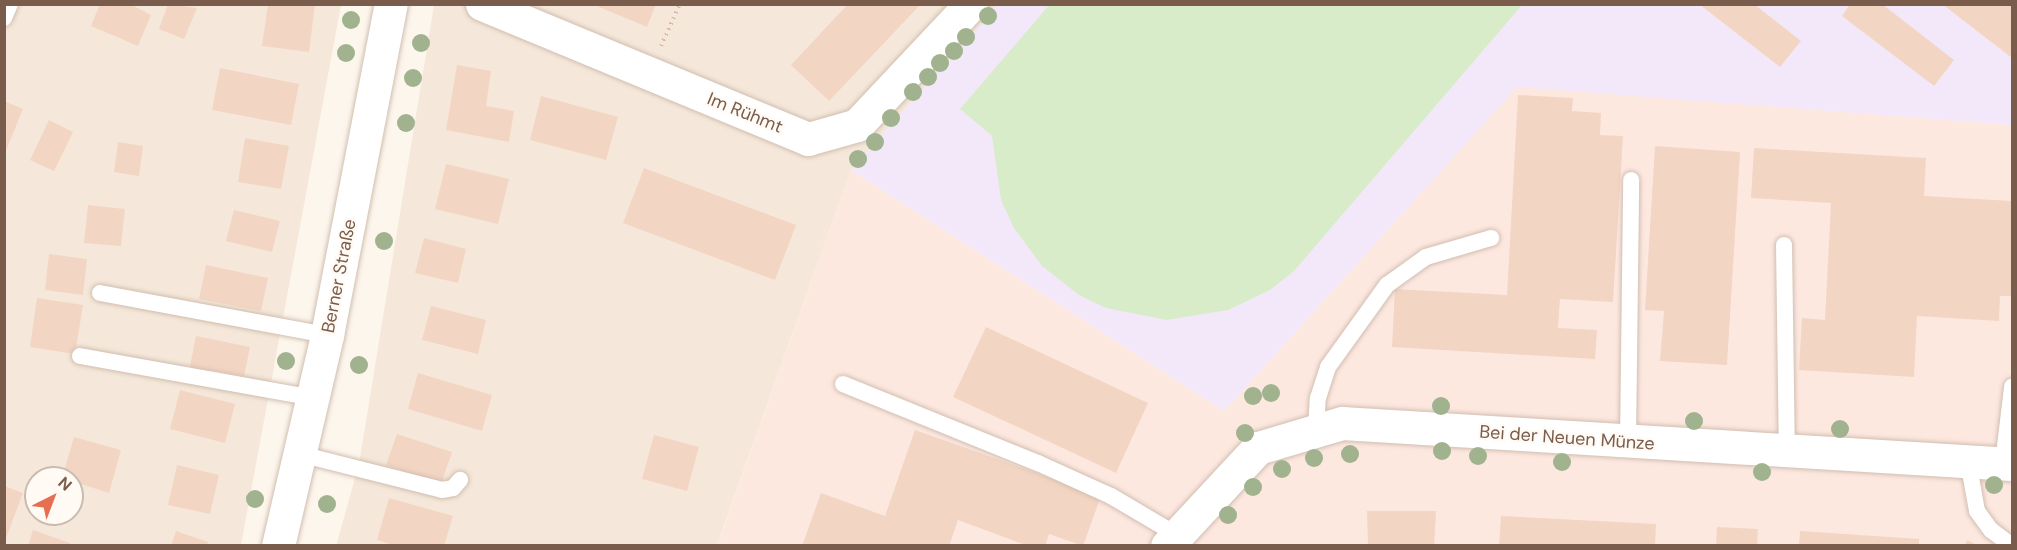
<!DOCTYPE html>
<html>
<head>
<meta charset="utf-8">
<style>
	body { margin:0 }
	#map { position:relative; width:2017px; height:550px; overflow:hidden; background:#fdf6ec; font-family:"DM Sans",sans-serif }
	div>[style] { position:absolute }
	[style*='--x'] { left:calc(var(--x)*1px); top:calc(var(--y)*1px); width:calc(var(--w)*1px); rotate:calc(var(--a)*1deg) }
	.residential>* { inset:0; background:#f5e8da }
	.commercial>* { inset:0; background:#fde8e0 }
	.education>* { inset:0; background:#f3e8fa }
	.green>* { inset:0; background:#d8ecc9 }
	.building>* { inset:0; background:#f3d5c3 }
	.path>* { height:4px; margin-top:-2px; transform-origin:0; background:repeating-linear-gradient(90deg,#d9b8a5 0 1.5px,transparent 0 6px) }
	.roads { filter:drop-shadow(0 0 2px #d1beb0) drop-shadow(0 0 2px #d1beb0) }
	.service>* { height:16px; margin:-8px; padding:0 8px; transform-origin:8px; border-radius:8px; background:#fff }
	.minor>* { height:33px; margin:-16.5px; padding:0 16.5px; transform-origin:16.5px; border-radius:16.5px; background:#fff }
	.secondary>* { height:33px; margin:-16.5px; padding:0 16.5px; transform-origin:16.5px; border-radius:16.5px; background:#fff }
	.trees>* { width:18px; height:18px; margin:-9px; border-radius:50%; background:#a0b28e }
	span { translate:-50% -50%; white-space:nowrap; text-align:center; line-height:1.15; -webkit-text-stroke:4.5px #fffaf3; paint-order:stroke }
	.street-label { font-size:18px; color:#7a5c4d }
	.frame { position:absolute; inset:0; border:6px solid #7a5c4d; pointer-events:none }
	.north { position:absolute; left:24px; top:466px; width:60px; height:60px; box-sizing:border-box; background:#fffaf3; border:2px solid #cabbb1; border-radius:50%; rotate:42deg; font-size:16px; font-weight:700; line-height:24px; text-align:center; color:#7a5c4d }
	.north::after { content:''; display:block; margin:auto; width:21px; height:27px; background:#e76f51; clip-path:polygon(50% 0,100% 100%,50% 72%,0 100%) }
</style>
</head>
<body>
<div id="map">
	<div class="residential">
		<div style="clip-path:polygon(evenodd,4px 5px,341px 5px,241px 545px,5px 545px,4px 5px,36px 478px,72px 478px,72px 514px,36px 514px,36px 478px)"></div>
		<div style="clip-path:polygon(434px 5px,997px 5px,851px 170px,717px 545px,336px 546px,359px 464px)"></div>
	</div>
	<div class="commercial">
		<div style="clip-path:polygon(1517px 86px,2012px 125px,2012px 545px,717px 546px,851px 170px,1224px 411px)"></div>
	</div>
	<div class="education">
		<div style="clip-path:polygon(997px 5px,2012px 5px,2012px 125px,1517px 87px,1224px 411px,851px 170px)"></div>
	</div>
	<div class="green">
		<div style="clip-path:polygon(1050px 4px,1522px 4px,1522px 5px,1294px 271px,1270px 290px,1228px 310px,1167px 320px,1106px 308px,1079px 295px,1042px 266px,1014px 228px,1001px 200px,992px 136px,960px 109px)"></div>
	</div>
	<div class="building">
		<div style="clip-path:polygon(100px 4px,130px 4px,151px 15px,138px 46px,91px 26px)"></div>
		<div style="clip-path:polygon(168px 4px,197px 8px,184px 39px,159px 29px)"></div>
		<div style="clip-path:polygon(268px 4px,315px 4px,309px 52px,262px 46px)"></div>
		<div style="clip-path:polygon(592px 4px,656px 4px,647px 27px)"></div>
		<div style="clip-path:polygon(848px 4px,921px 4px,829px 101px,791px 65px)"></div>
		<div style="clip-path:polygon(1699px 4px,1754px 4px,1801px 41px,1780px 67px)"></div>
		<div style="clip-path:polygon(1850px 4px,1882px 4px,1954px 60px,1934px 86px,1842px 16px)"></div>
		<div style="clip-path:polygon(1942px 4px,2012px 4px,2012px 58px)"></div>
		<div style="clip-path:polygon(457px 65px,491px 71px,486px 106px,514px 111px,509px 142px,446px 130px)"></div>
		<div style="clip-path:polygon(220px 68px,299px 84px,291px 125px,212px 110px)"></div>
		<div style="clip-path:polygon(1518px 95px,1573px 98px,1572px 111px,1601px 113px,1600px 135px,1623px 136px,1613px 302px,1560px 299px,1558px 328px,1597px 330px,1595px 359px,1392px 347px,1395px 289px,1507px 295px)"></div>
		<div style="clip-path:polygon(541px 96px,618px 117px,606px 160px,530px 140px)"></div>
		<div style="clip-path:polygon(4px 101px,23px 109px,5px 153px,4px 153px)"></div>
		<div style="clip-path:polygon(49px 120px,73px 132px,54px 171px,30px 160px)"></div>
		<div style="clip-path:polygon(245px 138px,289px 146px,281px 189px,238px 182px)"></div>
		<div style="clip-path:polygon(118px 142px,143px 146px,139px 176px,114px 172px)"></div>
		<div style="clip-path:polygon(1655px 146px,1740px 152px,1727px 365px,1660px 361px,1664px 311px,1645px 310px)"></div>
		<div style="clip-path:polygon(1754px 148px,1926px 158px,1924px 196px,2012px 201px,2012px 296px,2000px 296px,1999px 321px,1917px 316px,1914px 377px,1799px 370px,1802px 318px,1825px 320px,1831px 203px,1751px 198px)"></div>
		<div style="clip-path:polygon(446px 164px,509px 179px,498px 224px,435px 209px)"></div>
		<div style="clip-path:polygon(644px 168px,796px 225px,775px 280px,623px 223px)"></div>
		<div style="clip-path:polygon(88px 205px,125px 209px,121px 246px,84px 243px)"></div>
		<div style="clip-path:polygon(234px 210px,280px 221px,272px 252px,226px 241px)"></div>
		<div style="clip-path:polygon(424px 238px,466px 249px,458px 283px,415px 273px)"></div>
		<div style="clip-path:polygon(49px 254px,87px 259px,83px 295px,45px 290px)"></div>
		<div style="clip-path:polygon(206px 265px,268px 278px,261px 311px,199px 299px)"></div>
		<div style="clip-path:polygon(37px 298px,83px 305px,75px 354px,30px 347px)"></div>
		<div style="clip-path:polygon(431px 306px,486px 320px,478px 354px,422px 340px)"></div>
		<div style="clip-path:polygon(986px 327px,1148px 403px,1116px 473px,953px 397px)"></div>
		<div style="clip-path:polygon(196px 336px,250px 347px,244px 376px,210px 370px,210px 375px,189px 371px)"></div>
		<div style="clip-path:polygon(418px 373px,492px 395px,482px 431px,408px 409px)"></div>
		<div style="clip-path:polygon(180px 390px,235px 404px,225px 443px,170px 429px)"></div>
		<div style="clip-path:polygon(915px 430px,1101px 496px,1083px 546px,1049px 534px,1045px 546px,1028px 546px,958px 520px,949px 546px,802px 546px,821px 493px,885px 516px)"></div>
		<div style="clip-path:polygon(397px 434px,452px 452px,441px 484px,386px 465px)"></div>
		<div style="clip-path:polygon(654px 435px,699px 447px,687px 491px,642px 479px)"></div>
		<div style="clip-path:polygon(74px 437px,121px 450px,109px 493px,62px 478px)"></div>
		<div style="clip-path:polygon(177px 465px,219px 475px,210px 514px,168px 505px)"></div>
		<div style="clip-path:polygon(4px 486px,23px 493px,5px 541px,4px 541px)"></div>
		<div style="clip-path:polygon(389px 498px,453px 516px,444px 546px,396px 546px,377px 540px)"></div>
		<div style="clip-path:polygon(1367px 511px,1436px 511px,1434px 546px,1368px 546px)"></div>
		<div style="clip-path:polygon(1501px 516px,1656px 524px,1655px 546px,1499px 546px)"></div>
		<div style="clip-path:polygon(1717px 527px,1758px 529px,1757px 546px,1716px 546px)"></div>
		<div style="clip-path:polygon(33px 530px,70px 543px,69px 546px,28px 546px)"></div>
		<div style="clip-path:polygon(176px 531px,208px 542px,207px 546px,171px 546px)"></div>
		<div style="clip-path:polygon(1800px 531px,1919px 539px,1919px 546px,1799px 546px)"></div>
		<div style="clip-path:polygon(1967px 540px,1979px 546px,1965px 546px)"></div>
	</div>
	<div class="path">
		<div style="--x:661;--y:46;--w:46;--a:-65.7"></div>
	</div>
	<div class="roads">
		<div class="service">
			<div style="--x:4;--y:18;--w:15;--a:-67"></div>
			<div style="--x:1784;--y:245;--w:207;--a:89.2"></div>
			<div style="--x:100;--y:293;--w:231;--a:10.5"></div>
			<div style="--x:80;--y:356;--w:237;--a:10.2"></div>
			<div style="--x:843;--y:384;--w:210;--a:22.1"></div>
			<div style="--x:1038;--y:463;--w:80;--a:24.3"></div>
			<div style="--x:1111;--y:496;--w:77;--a:30.6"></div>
			<div style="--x:1316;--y:431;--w:33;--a:-87"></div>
			<div style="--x:1318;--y:398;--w:33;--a:-72"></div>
			<div style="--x:1328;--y:367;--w:101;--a:-54.3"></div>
			<div style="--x:1387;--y:285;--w:48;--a:-35.7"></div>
			<div style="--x:1426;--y:257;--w:68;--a:-16.3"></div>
			<div style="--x:1628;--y:442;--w:262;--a:-89.3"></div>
			<div style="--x:300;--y:454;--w:146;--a:14.2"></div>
			<div style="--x:442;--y:490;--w:11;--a:-10"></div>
			<div style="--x:453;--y:488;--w:11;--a:-49"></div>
			<div style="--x:1968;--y:461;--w:51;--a:79.8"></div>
			<div style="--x:1977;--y:511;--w:24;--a:54"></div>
			<div style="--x:1991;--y:530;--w:26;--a:37"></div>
			<div style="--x:2003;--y:463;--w:77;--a:-83.2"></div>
		</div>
		<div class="minor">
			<div style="--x:482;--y:4;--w:353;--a:22.5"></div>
			<div style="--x:808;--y:139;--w:51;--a:-15.9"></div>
			<div style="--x:857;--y:125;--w:166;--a:-46.7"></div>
			<div style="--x:1167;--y:546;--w:134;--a:-47.1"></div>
			<div style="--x:1258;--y:448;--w:88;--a:-16.6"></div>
			<div style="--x:1342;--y:423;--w:671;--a:3.5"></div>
		</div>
		<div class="secondary">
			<div style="--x:278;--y:546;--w:217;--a:-76.9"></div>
			<div style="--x:327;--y:335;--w:337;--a:-79.1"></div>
		</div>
	</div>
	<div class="trees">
		<div style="left:988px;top:16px"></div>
		<div style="left:351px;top:20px"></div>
		<div style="left:966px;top:37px"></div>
		<div style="left:421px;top:43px"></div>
		<div style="left:954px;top:51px"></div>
		<div style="left:346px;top:53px"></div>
		<div style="left:940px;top:63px"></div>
		<div style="left:928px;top:77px"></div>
		<div style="left:413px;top:78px"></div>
		<div style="left:913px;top:92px"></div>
		<div style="left:891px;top:118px"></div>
		<div style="left:406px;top:123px"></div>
		<div style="left:875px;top:142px"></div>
		<div style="left:858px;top:159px"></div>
		<div style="left:384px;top:241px"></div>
		<div style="left:286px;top:361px"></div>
		<div style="left:359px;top:365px"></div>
		<div style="left:1271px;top:393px"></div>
		<div style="left:1253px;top:396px"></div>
		<div style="left:1441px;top:406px"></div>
		<div style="left:1694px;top:421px"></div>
		<div style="left:1840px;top:429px"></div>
		<div style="left:1245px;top:433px"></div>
		<div style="left:1442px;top:451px"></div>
		<div style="left:1350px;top:454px"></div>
		<div style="left:1478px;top:456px"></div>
		<div style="left:1314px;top:458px"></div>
		<div style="left:1562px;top:462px"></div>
		<div style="left:1282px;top:469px"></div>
		<div style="left:1762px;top:472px"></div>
		<div style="left:1994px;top:485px"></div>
		<div style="left:1253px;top:487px"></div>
		<div style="left:255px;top:499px"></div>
		<div style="left:327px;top:504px"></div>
		<div style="left:1228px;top:515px"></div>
	</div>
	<div class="street-label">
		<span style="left:745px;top:113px;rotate:22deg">Im Rühmt</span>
		<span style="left:339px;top:276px;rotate:-79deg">Berner Straße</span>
		<span style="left:1567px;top:438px;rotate:4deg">Bei der Neuen Münze</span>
	</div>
	<div class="frame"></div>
	<div class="north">N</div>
</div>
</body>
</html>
